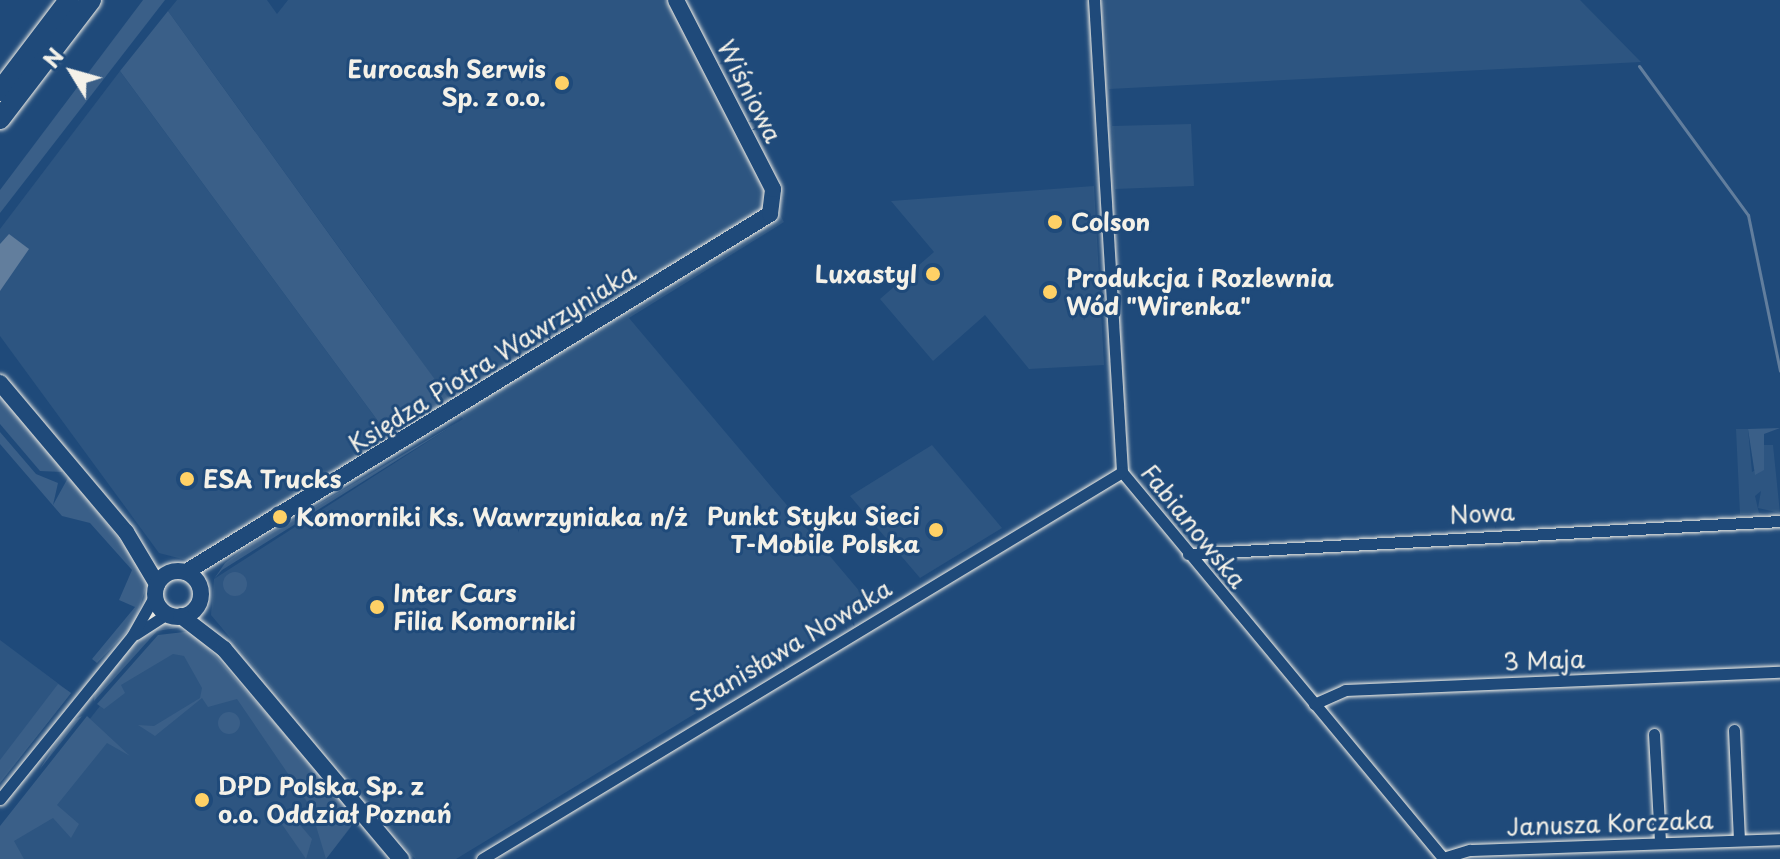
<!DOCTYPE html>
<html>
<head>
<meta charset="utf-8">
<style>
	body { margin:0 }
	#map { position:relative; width:1780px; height:859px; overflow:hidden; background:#1f4a7a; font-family:"Playpen Sans",sans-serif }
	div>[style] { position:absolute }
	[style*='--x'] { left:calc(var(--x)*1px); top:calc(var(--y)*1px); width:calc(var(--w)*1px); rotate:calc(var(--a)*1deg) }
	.built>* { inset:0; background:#2d5581 }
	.green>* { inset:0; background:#3a5f88 }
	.round { border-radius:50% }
	.water>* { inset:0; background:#627e9d }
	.stream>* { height:3px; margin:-1.5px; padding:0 1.5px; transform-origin:1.5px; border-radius:1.5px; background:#627e9d }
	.roads { filter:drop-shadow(0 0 2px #f4f1e8) drop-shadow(0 0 2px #f4f1e8) }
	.street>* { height:11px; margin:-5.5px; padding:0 5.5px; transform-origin:5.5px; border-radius:5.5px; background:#1f4a7a }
	.secondary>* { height:16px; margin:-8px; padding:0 8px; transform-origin:8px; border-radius:8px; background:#1f4a7a }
	.secondary>.ring { margin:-8px; padding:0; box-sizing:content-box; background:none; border:16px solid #1f4a7a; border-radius:50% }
	.highway>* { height:20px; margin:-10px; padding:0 10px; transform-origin:10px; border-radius:10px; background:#1f4a7a }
	.dots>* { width:22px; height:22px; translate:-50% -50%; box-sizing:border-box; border:4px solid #1f4a7a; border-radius:50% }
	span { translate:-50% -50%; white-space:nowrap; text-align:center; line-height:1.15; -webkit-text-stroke:6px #1f4a7a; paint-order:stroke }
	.poi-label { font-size:24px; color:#f4f1e8; font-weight:700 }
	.right { translate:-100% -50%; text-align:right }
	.left { translate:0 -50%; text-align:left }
	.street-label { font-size:24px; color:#f4f1e8 }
	.north { position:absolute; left:32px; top:32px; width:80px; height:80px; -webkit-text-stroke:6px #1f4a7a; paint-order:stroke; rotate:307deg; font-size:22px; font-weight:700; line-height:32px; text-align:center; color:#f4f1e8 }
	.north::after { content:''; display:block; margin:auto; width:28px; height:36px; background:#f4f1e8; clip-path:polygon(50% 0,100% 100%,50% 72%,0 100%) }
</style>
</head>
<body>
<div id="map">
	<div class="built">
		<div style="clip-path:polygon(177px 0,267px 0,277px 14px,288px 0,669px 0,784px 222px,629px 318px,872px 606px,456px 859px,415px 859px,211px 615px,214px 579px,463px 419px,168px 11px)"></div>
		<div style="clip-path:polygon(1104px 0,1580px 0,1641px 62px,1109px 89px)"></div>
		<div style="clip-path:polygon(120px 71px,389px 436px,190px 561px,159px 553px,0 336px,0 229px)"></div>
		<div style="clip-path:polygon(1191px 124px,1194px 186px,1115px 189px,1112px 126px)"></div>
		<div style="clip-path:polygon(1094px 186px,1104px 365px,1029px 369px,985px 315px,933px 361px,880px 299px,934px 252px,891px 201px)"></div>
		<div style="clip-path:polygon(1736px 429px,1748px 429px,1752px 472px,1761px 467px,1764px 445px,1773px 445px,1780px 513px,1758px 508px,1761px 491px,1755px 496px,1759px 513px,1763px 514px,1740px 514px)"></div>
		<div style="clip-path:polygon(932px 445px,1002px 528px,920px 578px,850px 496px)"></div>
		<div style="clip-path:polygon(0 640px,71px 693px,0 783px)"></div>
		<div style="clip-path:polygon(198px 646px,351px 827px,326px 859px,0 859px,0 833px,126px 673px,154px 648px)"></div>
	</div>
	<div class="green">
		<div style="clip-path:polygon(143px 0,165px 0,0 213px,0 190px)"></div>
		<div style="clip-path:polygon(168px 11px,368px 288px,450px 400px,389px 436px,120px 71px)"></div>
		<div style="clip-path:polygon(0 391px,63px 468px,62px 472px,40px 471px,0 424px)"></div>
		<div style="clip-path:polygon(463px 419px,222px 570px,214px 579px,225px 563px,250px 545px)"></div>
		<div style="clip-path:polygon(1780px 428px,1764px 434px,1764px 470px,1755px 475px,1748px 429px)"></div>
		<div style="clip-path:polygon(0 432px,36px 474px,58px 483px,53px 505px,69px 476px,149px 577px,135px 623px,97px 663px,92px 659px,135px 607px,119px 600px,132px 570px,90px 523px,62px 516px,0 444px)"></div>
		<div class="round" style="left:223px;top:572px;width:24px;height:24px"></div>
		<div style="clip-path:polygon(164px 622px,190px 626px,157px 631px,94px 701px,95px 689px,136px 640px)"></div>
		<div style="clip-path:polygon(193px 631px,358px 817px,326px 859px,310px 806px,237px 699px,208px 707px,202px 698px,155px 736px,138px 725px,154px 726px,200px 698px,202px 688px,184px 656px,173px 654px,121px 685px,125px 693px,104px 709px,97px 704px,158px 635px)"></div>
		<div style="clip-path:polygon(58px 684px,71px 693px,0 783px,0 760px)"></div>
		<div class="round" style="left:218px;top:712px;width:22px;height:22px"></div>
		<div style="clip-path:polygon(82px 716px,40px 769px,69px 722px)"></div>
		<div style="clip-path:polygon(87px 716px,130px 756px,107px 743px,57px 805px,79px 824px,71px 838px,53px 818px,14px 841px,24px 859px,0 859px,0 826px)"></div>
		<div style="clip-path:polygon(290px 813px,312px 839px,306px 859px,281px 823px)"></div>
	</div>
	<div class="water">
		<div style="clip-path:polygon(9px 234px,29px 249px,0 291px,0 244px)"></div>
	</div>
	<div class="stream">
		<div style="--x:1639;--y:66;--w:185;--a:53.8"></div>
		<div style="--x:1748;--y:215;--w:159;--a:78.4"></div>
	</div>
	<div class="roads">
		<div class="street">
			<div style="--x:1094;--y:0;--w:473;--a:86.6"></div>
			<div style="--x:1122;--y:472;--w:503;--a:50.24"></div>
			<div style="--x:1188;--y:554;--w:593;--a:-3.19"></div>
			<div style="--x:136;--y:634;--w:37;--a:-33"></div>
			<div style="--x:1314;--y:704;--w:34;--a:-24"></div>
			<div style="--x:1345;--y:690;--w:435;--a:-2.4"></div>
			<div style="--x:1734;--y:730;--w:110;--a:87.4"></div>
			<div style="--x:1654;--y:734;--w:109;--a:86.8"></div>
			<div style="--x:0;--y:799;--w:210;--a:-51"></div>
			<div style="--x:132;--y:636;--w:47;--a:-60.7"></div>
			<div style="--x:1443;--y:858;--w:28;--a:-17"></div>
			<div style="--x:1470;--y:850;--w:310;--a:-2"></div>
			<div style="--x:482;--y:859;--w:748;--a:-31.16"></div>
		</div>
		<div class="secondary">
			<div style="--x:0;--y:383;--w:195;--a:49.8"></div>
			<div style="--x:126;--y:532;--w:61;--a:59.2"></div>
			<div class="ring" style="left:155px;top:571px;width:30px;height:30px"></div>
			<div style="--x:186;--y:572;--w:685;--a:-31.51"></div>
			<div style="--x:770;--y:214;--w:25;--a:-83"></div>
			<div style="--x:773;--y:189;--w:212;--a:-117.2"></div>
			<div style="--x:181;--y:616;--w:54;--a:37.5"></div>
			<div style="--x:224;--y:649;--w:275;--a:49.9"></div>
		</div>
		<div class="highway">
			<div style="--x:0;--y:91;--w:114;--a:-52.8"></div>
			<div style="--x:0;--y:119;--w:150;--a:-52.6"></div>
		</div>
	</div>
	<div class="dots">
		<div style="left:562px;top:83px;background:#ffd166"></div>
		<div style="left:1055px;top:222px;background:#ffd166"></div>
		<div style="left:933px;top:274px;background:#ffd166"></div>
		<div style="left:1050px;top:292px;background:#ffd166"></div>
		<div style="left:187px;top:479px;background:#ffd166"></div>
		<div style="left:280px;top:517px;background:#ffd166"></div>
		<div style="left:936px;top:530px;background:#ffd166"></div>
		<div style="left:377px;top:607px;background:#ffd166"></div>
		<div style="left:202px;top:800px;background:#ffd166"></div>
	</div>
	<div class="poi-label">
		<span class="right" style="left:546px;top:83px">Eurocash Serwis<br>Sp. z o.o.</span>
		<span class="left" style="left:1071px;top:222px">Colson</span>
		<span class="right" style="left:917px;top:274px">Luxastyl</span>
		<span class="left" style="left:1066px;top:292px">Produkcja i Rozlewnia<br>Wód "Wirenka"</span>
		<span class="left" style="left:203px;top:479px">ESA Trucks</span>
		<span class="right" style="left:920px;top:530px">Punkt Styku Sieci<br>T-Mobile Polska</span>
		<span class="left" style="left:296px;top:517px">Komorniki Ks. Wawrzyniaka n/ż</span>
		<span class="left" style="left:393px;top:607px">Inter Cars<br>Filia Komorniki</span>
		<span class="left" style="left:218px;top:800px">DPD Polska Sp. z<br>o.o. Oddział Poznań</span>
	</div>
	<div class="street-label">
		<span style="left:750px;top:91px;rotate:63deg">Wiśniowa</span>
		<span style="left:492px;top:358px;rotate:-32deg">Księdza Piotra Wawrzyniaka</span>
		<span style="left:1482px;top:513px;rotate:-3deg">Nowa</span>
		<span style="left:1194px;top:526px;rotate:51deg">Fabianowska</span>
		<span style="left:790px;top:645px;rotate:-31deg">Stanisława Nowaka</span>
		<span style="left:1544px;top:660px;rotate:-2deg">3 Maja</span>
		<span style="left:1610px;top:823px;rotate:-2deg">Janusza Korczaka</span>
	</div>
	<div class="north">N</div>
</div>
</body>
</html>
